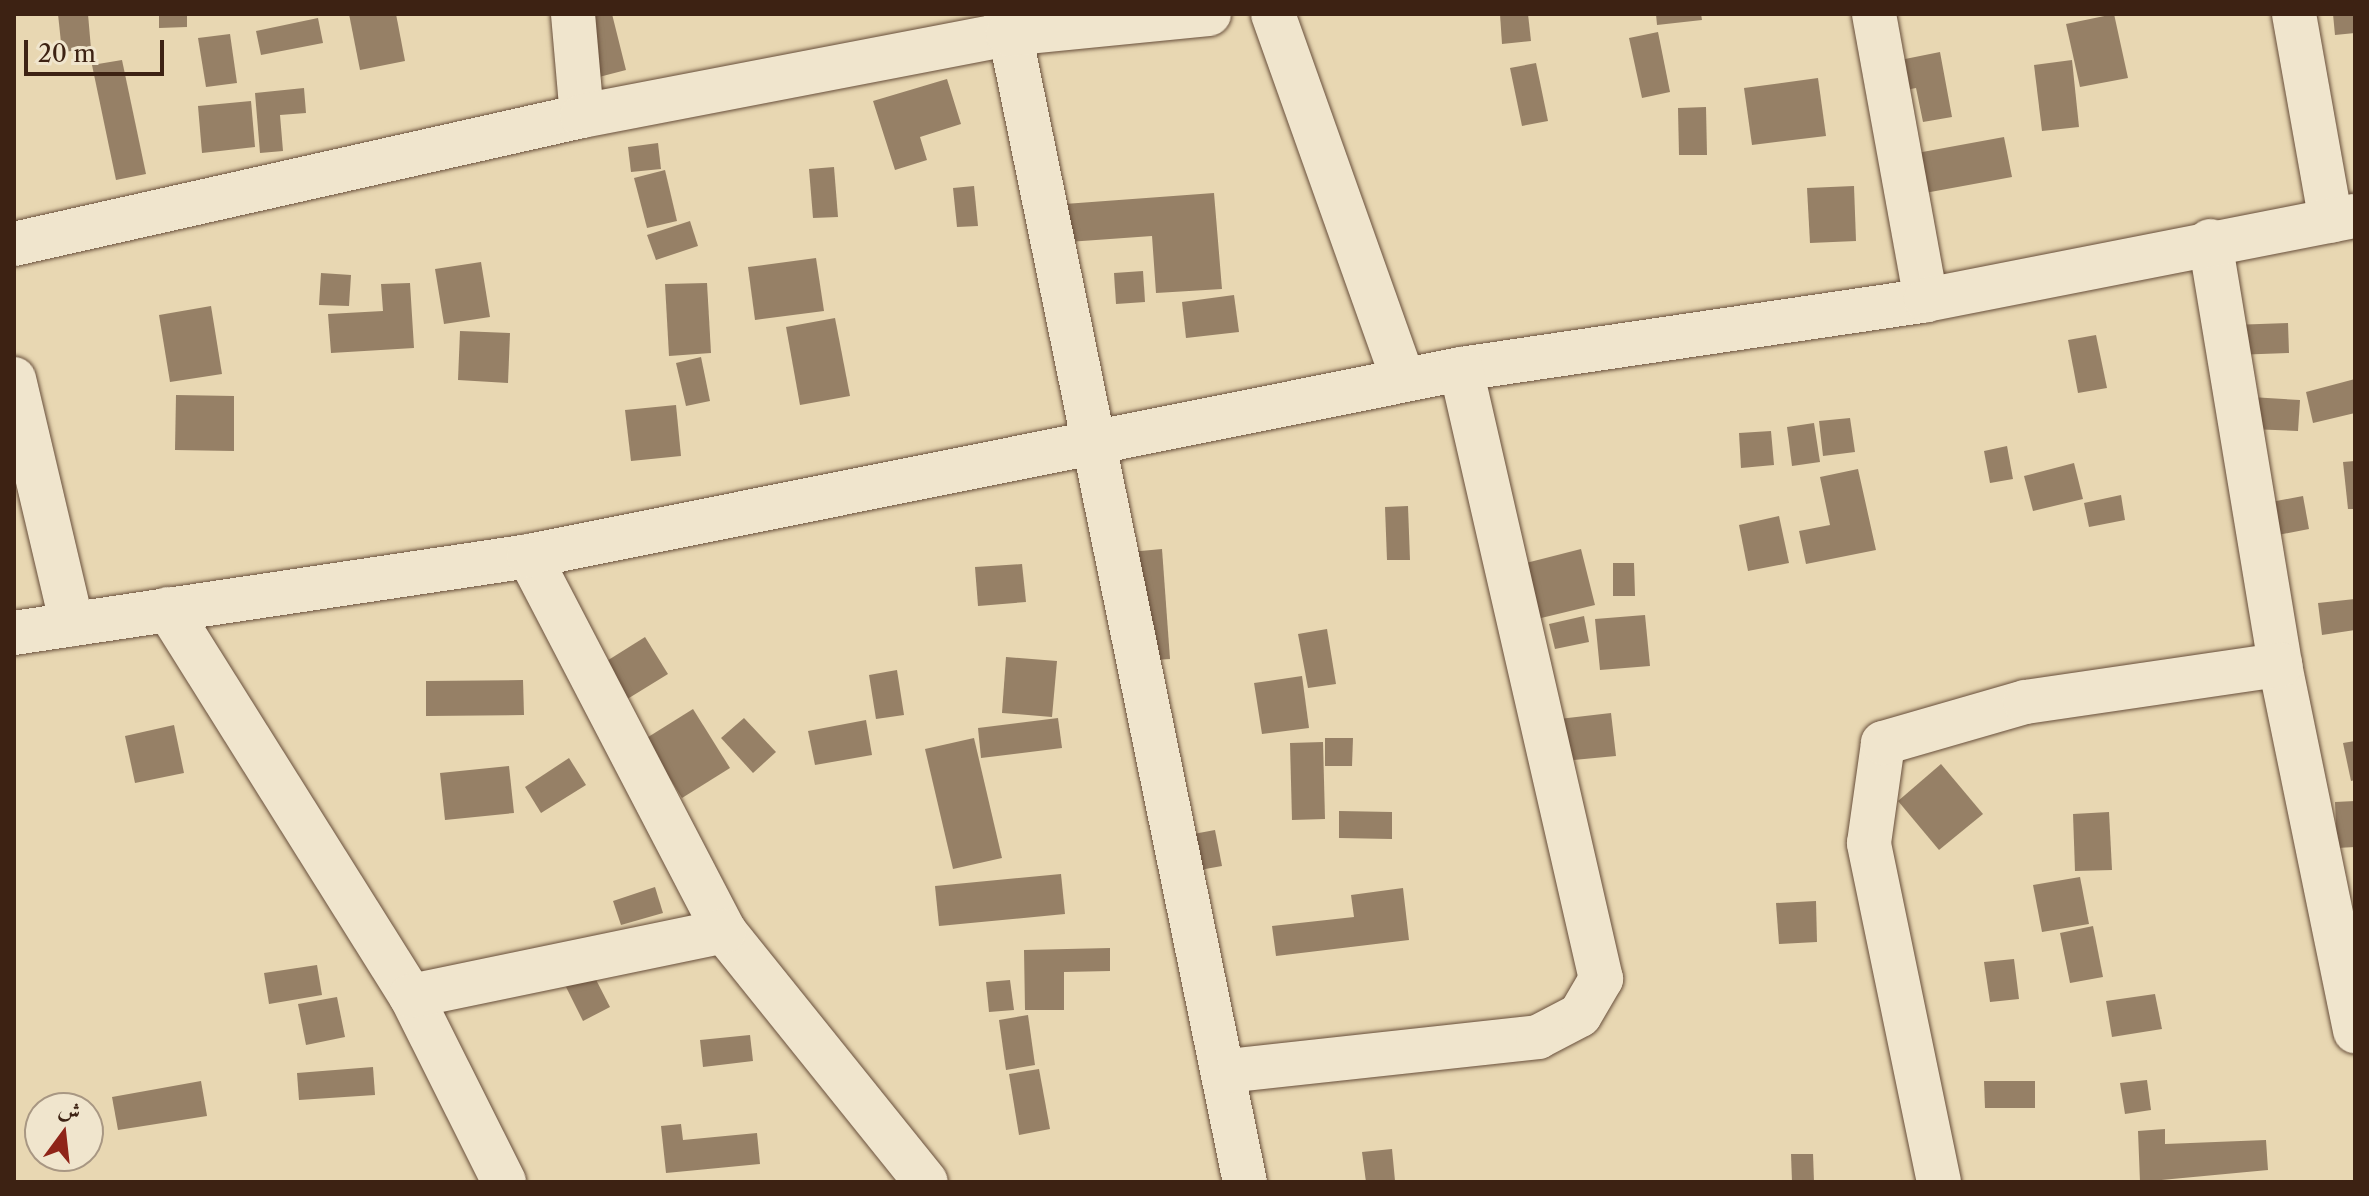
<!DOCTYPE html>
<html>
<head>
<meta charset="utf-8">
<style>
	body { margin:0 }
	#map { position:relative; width:2369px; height:1196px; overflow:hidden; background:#e8d7b2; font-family:"Libre Caslon Text",Amiri,serif }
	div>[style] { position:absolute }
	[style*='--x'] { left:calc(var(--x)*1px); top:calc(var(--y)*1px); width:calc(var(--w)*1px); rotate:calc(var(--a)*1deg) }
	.building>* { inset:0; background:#968066 }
	.roads { filter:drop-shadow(0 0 2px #684f3b) drop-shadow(0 0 2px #684f3b) }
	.street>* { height:44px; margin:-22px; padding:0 22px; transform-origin:22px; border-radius:22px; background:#f0e5cd }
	span { translate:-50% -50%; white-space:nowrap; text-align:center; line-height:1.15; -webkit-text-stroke:7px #f0e5cd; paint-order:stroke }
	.frame { position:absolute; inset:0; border:16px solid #3d2213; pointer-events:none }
	.north { position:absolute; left:24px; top:1092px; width:80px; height:80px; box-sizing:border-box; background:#f0e5cd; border:2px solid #a89783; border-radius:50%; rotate:15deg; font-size:22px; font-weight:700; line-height:32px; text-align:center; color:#3d2213 }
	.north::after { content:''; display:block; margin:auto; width:28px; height:36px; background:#8f2418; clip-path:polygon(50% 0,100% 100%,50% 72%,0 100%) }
	.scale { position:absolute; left:24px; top:40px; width:140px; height:36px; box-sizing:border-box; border:4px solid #3d2213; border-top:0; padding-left:10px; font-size:24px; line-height:28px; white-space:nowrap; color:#3d2213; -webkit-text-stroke:6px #f0e5cd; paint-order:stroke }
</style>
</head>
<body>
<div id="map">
	<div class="building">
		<div style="clip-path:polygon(58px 14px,88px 14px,91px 49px,62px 52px)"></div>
		<div style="clip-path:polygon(159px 14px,187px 14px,187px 27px,159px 28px)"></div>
		<div style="clip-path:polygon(349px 14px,396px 14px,405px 61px,360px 70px)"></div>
		<div style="clip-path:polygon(584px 14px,612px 14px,626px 70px,599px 77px)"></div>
		<div style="clip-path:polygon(1500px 14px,1528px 14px,1531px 41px,1502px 44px)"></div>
		<div style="clip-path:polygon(1656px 14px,1701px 14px,1702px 20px,1657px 25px)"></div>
		<div style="clip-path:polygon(2114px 14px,2128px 78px,2080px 87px,2066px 24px)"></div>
		<div style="clip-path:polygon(2333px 14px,2355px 14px,2355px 33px,2335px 35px)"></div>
		<div style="clip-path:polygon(318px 18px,323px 43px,261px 55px,256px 31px)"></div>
		<div style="clip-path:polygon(1658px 32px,1670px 92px,1642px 98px,1629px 38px)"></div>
		<div style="clip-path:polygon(230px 34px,237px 83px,206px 87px,198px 38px)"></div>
		<div style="clip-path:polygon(1940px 52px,1952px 117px,1923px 122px,1916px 88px,1890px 93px,1885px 63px)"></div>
		<div style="clip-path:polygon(122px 60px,146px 174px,116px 180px,92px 65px)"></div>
		<div style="clip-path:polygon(2072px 60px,2079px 127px,2042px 131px,2034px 65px)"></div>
		<div style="clip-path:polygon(1536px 63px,1548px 121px,1522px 126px,1510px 68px)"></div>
		<div style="clip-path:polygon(1818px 78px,1826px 136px,1752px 145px,1744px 88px)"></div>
		<div style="clip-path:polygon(947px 79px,961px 124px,920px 137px,927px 160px,895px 170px,873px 101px)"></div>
		<div style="clip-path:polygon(304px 88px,306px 113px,280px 115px,283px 151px,260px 153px,255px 93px)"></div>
		<div style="clip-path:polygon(251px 101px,255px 147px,202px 153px,198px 106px)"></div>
		<div style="clip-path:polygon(1706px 107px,1707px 155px,1679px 155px,1678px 108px)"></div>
		<div style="clip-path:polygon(2004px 137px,2012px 177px,1914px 195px,1906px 155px)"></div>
		<div style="clip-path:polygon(658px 143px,661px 169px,631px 172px,628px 147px)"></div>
		<div style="clip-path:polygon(834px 167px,838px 217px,813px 218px,809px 169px)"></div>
		<div style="clip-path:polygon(665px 170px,677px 221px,647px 228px,634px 178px)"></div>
		<div style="clip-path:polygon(974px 186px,978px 226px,957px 227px,953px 188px)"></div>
		<div style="clip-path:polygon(1854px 186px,1856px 241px,1810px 243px,1807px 188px)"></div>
		<div style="clip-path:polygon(1214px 193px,1222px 289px,1156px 293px,1152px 236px,1054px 243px,1051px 205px)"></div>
		<div style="clip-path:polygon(690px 221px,698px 246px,656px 260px,647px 235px)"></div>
		<div style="clip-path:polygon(816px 258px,824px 311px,755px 320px,748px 267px)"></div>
		<div style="clip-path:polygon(481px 262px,490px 317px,444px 324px,435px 269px)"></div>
		<div style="clip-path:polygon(1143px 271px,1145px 302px,1116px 304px,1114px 273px)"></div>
		<div style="clip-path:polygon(321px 273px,351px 275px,349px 306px,319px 305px)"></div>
		<div style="clip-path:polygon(410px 283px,414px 348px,331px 353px,328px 314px,383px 311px,381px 284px)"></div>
		<div style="clip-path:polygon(707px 283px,711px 353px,669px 356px,665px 284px)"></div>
		<div style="clip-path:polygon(1234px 295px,1239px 332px,1186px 338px,1182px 302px)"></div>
		<div style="clip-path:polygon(211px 306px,222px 374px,170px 382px,159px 315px)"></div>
		<div style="clip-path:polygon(835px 318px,850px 396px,800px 405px,786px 327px)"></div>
		<div style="clip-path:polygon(2288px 323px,2289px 353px,2234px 355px,2232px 325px)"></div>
		<div style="clip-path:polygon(460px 331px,510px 333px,508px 383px,458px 380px)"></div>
		<div style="clip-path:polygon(2096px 335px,2107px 388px,2078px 393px,2068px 340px)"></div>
		<div style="clip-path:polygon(701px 357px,710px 401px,686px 406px,676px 363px)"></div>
		<div style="clip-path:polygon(2355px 379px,2355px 413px,2313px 423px,2306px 392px)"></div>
		<div style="clip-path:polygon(176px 395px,234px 396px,234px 451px,175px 450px)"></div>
		<div style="clip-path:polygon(2251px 397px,2300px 400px,2298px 431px,2249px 429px)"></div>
		<div style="clip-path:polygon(676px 405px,681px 456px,631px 461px,625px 410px)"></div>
		<div style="clip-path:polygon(1850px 418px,1855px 452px,1823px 456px,1819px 421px)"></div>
		<div style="clip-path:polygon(1814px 423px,1820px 462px,1792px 466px,1787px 427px)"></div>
		<div style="clip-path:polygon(1771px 431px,1774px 465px,1741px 468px,1739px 433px)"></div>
		<div style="clip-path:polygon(2007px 446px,2013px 479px,1990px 483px,1984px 451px)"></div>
		<div style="clip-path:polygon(2355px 461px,2355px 509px,2348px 509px,2343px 462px)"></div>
		<div style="clip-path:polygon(2074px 463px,2083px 499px,2033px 511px,2024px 476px)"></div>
		<div style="clip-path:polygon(1858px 469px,1876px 550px,1806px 564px,1799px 531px,1830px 525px,1820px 477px)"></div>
		<div style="clip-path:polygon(2121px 495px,2125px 520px,2089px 527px,2084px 503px)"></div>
		<div style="clip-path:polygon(2303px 496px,2309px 529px,2246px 541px,2240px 508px)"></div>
		<div style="clip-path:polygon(1408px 506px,1410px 560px,1387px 560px,1385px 507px)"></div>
		<div style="clip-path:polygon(1779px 516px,1789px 563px,1748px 571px,1739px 525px)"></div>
		<div style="clip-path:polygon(1162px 549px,1170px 659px,1138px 661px,1130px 552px)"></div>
		<div style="clip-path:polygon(1581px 549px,1595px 605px,1537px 619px,1522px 564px)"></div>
		<div style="clip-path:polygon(1613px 563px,1634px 563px,1635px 596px,1613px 596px)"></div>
		<div style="clip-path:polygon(1022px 564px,1026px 602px,978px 606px,975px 567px)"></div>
		<div style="clip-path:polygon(2355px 599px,2355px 630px,2322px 635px,2318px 603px)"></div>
		<div style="clip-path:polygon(1645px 615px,1650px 666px,1600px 670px,1595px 619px)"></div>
		<div style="clip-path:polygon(1584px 616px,1589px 642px,1555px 649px,1549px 624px)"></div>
		<div style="clip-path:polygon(1327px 629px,1336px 684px,1308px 688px,1298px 634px)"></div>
		<div style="clip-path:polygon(645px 637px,668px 674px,616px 706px,594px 669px)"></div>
		<div style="clip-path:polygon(1006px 657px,1057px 661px,1052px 717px,1002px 713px)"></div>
		<div style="clip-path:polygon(897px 670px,904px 715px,876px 719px,869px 675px)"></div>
		<div style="clip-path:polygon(1302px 676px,1309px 728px,1262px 734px,1254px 683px)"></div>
		<div style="clip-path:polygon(523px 680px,524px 715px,426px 716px,426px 681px)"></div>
		<div style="clip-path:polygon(693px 709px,730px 768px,682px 798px,645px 739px)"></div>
		<div style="clip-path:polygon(1611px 713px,1616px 756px,1563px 761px,1559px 719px)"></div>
		<div style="clip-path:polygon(744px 718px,776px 752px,753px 773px,721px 738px)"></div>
		<div style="clip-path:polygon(1058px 718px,1062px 748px,981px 758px,978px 728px)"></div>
		<div style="clip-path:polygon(866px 720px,872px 755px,815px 765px,808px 731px)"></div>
		<div style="clip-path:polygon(174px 725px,184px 773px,135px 783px,125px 736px)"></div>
		<div style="clip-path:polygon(974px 738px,1002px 858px,953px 869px,925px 749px)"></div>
		<div style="clip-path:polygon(1325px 738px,1353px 738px,1352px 766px,1325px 766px)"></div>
		<div style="clip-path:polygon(2355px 741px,2355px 780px,2351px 781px,2343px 743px)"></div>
		<div style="clip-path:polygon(1323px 742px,1325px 819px,1292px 820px,1290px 743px)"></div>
		<div style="clip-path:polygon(569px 758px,586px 785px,541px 813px,525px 787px)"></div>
		<div style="clip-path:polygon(1941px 764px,1983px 814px,1939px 850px,1898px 801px)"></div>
		<div style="clip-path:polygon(509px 766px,514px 813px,445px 820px,440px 773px)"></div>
		<div style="clip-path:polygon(2355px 801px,2355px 847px,2337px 848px,2335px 802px)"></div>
		<div style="clip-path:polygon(1339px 811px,1392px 812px,1392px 839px,1339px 838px)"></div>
		<div style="clip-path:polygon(2109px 812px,2112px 870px,2075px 871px,2073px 814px)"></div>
		<div style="clip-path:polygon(1215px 830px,1222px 866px,1194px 871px,1188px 835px)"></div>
		<div style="clip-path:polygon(1061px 874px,1065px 914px,939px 926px,935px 886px)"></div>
		<div style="clip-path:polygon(2080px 877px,2089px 924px,2042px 932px,2033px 885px)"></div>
		<div style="clip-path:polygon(655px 887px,663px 913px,621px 925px,613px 901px)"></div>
		<div style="clip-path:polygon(1403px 888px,1409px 940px,1276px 956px,1272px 926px,1354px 917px,1351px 895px)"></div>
		<div style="clip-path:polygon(1816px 901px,1817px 942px,1779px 944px,1776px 903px)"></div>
		<div style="clip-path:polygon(2093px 926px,2103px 977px,2070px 983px,2060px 933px)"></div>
		<div style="clip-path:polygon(1110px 948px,1110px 971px,1064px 972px,1064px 1010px,1025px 1010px,1024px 950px)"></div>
		<div style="clip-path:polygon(2014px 959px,2019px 999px,1990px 1002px,1984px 962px)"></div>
		<div style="clip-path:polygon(317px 965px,322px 995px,269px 1004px,264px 973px)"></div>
		<div style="clip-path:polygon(589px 966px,610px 1007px,583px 1021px,562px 979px)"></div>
		<div style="clip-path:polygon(1010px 980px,1014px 1010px,989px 1012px,986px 982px)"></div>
		<div style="clip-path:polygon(2155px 994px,2162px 1029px,2112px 1037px,2106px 1001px)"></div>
		<div style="clip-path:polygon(337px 997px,345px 1037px,306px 1045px,298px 1004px)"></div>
		<div style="clip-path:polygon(1028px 1015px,1035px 1065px,1006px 1070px,999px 1020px)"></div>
		<div style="clip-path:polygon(750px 1035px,753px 1061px,703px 1067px,700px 1040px)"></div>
		<div style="clip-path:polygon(373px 1067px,375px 1095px,299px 1100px,297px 1073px)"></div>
		<div style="clip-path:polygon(1039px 1069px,1050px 1129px,1019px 1135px,1009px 1074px)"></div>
		<div style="clip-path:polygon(2147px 1080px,2151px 1110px,2125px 1114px,2120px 1083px)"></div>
		<div style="clip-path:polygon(201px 1081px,207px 1116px,118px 1130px,112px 1097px)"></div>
		<div style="clip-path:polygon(1984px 1081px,2035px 1081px,2035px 1108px,1985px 1108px)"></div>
		<div style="clip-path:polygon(681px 1124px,683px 1140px,757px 1133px,760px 1164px,666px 1173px,661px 1126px)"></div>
		<div style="clip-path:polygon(2165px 1129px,2165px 1144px,2266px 1140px,2268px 1170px,2140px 1182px,2138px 1131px)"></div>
		<div style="clip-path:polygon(1392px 1149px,1395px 1181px,1366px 1182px,1362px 1152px)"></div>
		<div style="clip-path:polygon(1791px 1154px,1813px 1154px,1814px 1182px,1792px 1182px)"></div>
	</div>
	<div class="roads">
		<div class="street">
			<div style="--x:573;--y:14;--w:102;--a:85"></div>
			<div style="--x:1006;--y:14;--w:1192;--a:78.44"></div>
			<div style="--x:1273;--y:14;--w:388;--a:70.4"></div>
			<div style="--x:1874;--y:14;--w:291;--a:79.7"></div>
			<div style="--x:2294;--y:14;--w:210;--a:79.9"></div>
			<div style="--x:2210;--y:241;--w:430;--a:80.6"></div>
			<div style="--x:2280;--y:665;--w:374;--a:78.4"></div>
			<div style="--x:14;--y:244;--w:582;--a:-12.7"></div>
			<div style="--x:582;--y:116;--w:434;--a:-10.9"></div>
			<div style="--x:1008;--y:34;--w:202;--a:-5.7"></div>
			<div style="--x:14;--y:379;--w:252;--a:76.7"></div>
			<div style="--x:529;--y:556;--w:423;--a:62.5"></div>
			<div style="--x:724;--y:931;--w:322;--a:51.2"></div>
			<div style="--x:168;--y:609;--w:457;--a:57.9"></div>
			<div style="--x:411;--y:996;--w:208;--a:63.4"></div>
			<div style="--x:14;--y:633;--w:521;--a:-8.5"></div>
			<div style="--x:529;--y:556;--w:951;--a:-11.35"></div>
			<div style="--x:1461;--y:369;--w:470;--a:-8.4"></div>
			<div style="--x:1926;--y:300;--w:437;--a:-11.1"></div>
			<div style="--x:411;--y:996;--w:320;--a:-11.7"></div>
			<div style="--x:1227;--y:1071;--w:313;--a:-6.2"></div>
			<div style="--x:1538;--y:1037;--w:47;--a:-27.6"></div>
			<div style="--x:1580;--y:1015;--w:42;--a:-59.7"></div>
			<div style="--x:1601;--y:979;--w:626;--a:-102.93"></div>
			<div style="--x:1939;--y:1182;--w:346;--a:-101.7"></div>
			<div style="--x:1869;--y:843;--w:101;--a:-82"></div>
			<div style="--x:1883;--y:743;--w:148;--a:-16.1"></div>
			<div style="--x:2025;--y:702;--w:258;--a:-8.3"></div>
		</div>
	</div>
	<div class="frame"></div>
	<div class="north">ش</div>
	<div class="scale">20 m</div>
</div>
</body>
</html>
